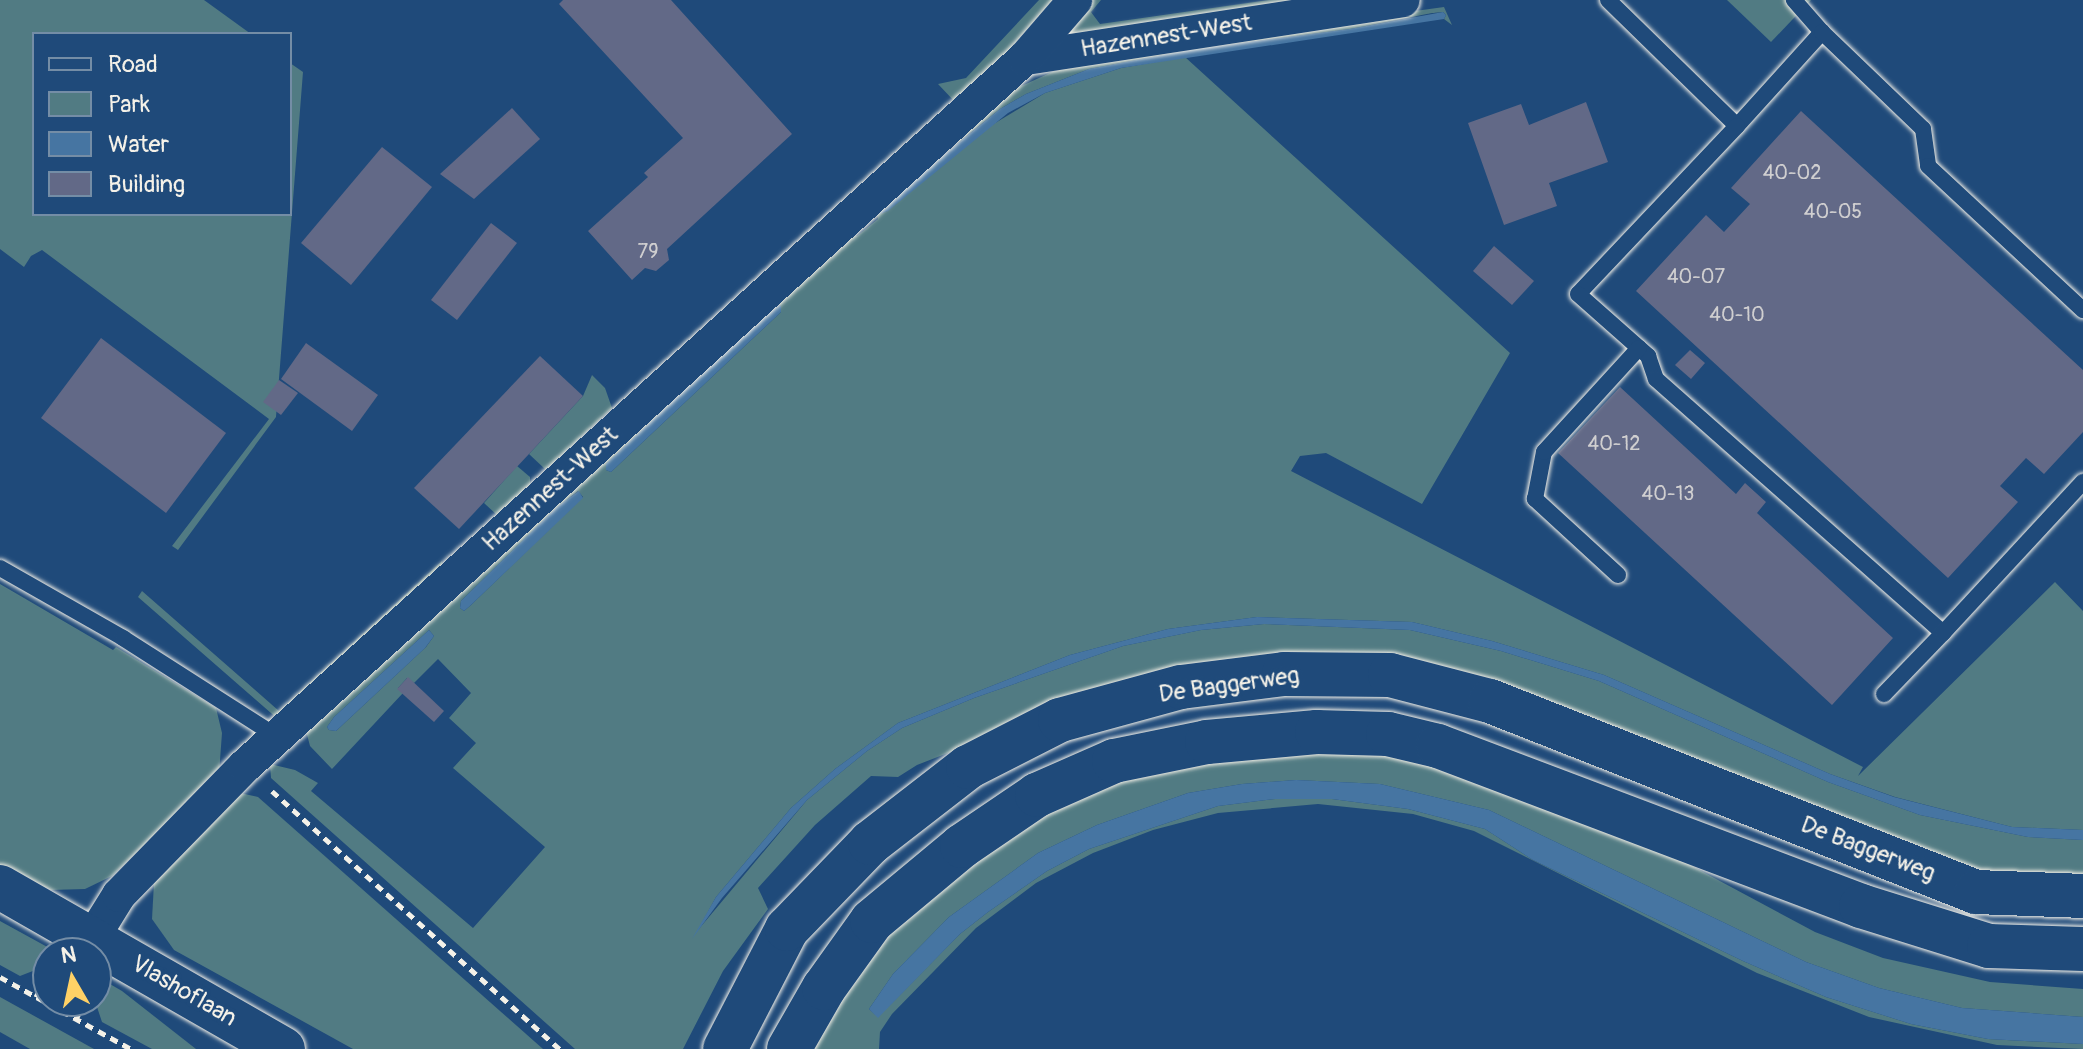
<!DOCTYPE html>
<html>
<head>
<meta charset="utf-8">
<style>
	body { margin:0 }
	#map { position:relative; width:2083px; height:1049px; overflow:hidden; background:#1f4a7a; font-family:Pangolin,sans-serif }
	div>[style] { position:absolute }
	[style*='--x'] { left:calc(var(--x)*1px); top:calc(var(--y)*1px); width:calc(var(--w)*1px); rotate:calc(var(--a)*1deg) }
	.green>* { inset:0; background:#517b83 }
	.water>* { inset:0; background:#4675a2 }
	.building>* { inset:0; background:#626987 }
	.path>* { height:5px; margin-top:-2.5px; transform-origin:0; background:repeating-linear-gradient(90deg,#f4f1e8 0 8px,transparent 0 14px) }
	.roads { filter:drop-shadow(0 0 2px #f4f1e8) drop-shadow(0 0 2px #f4f1e8) }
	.lane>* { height:16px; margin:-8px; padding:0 8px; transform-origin:8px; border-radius:8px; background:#1f4a7a }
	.street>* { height:34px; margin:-17px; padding:0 17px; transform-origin:17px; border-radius:17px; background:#1f4a7a }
	.secondary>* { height:44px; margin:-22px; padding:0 22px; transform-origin:22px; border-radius:22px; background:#1f4a7a }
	span { translate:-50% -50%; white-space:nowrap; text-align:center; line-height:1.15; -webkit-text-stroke:8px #1f4a7a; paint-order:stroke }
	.number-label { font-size:20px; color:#d0cfd0 }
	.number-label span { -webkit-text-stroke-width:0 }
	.street-label { font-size:24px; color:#f4f1e8 }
	.legend { position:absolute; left:32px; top:32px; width:260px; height:184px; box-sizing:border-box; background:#1f4a7a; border:2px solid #748da6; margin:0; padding:10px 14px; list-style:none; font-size:24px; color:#f4f1e8 }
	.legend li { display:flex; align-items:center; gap:16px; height:40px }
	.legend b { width:40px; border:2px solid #748da6 }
	.north { position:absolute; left:32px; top:937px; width:80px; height:80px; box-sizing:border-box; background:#1f4a7a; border:2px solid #748da6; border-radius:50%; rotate:351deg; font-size:22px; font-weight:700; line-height:32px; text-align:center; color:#f4f1e8 }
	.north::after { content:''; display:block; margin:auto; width:28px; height:36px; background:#ffd166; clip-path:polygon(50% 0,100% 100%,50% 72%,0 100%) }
</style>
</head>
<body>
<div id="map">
	<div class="green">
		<div style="clip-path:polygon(0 0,204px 0,251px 34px,34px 34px,34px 214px,290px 214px,290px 63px,303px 72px,276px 417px,178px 550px,172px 546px,269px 419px,42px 250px,31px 256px,24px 267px,0 249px)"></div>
		<div style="clip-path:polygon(1039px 0,1061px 0,955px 102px,938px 84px,966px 78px)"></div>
		<div style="clip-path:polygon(1089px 0,1101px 0,1091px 12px,1100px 24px,1269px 0,1327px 0,1062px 43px)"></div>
		<div style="clip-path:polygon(1727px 0,1811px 0,1771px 42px)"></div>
		<div style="clip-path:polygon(evenodd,1444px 7px,1452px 25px,1444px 19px,1446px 15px,1443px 12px,1432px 13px,1350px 29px,1194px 49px,1089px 69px,1026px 94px,1000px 109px,906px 184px,877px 210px,877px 215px,887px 211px,987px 128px,1045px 93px,1121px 68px,1185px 57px,1510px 353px,1422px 504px,1326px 453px,1300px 456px,1291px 471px,1863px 767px,1858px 776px,2055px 582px,2083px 611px,2083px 830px,2012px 827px,1895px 797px,1830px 774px,1604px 675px,1492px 641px,1412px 622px,1257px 617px,1168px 629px,1070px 655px,898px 723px,835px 769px,791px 808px,716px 897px,698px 930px,807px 800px,867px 751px,902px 728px,974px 698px,1123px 646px,1201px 630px,1264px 624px,1410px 630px,1501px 651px,1599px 681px,1828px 782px,1920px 815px,2028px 837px,2083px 840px,2083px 880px,1980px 871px,1913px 854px,1851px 831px,1572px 712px,1496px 686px,1379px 663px,1310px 659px,1226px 666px,1102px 693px,917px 765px,898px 777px,871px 776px,815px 825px,758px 888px,768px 909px,723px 971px,683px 1049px,575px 1049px,271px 778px,270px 764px,295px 770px,318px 783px,311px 791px,473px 928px,545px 847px,453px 768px,476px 743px,449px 718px,471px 693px,438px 659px,414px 683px,407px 678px,398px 688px,403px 693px,332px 769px,310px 746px,305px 727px,835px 228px,857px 236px,878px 219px,873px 194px,1000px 96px,1052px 72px,1131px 50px,1444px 7px,775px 304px,781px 306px,781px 312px,611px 472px,606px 470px,606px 464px,775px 304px,1444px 7px,578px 491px,583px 497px,471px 605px,464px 611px,460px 608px,461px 601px,557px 507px,578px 491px,1444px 7px,429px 630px,434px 636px,426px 647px,336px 731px,329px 730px,327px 727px,334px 717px,429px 630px)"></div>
		<div style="clip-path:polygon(592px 375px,605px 388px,612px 408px,546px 470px,529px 454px,583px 396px)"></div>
		<div style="clip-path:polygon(517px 466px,530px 477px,530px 486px,498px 516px,484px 503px)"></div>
		<div style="clip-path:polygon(442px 561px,442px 569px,279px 720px,138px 597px,142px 591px,279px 711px)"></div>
		<div style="clip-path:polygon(0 584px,113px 650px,116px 647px,216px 708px,222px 733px,219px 774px,112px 876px,85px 889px,50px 890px,0 865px)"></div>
		<div style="clip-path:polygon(1254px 750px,1400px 754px,1623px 829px,1815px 932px,1883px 958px,1990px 982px,2083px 989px,2083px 1017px,1962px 1008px,1879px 988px,1806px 962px,1489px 810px,1380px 784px,1296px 780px,1242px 784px,1188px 793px,1097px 825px,1038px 853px,949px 917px,893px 974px,869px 1009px,878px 1017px,960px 934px,988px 912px,1047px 871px,1089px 849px,1218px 806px,1275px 799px,1332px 799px,1408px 809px,1485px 829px,1533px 860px,1743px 961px,1826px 997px,1911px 1024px,1988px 1039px,2083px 1044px,2083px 1049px,1997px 1045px,1869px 1017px,1757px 973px,1474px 831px,1413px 814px,1318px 804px,1218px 813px,1153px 830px,1093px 853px,1036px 883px,976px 928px,892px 1014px,880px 1032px,879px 1049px,801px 1049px,910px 908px,1050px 811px,1114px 783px)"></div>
		<div style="clip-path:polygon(240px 793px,258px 797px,543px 1049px,353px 1049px,174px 950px,152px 919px,154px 883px)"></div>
		<div style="clip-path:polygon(0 921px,51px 949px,43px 967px,20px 976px,0 965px)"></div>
		<div style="clip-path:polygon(103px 980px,122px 991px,196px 1049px,152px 1049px,102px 1022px,95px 1001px)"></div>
		<div style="clip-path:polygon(0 997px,94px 1049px,30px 1049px,0 1032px)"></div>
	</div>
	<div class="water">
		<div style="clip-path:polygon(1443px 12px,1446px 15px,1444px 19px,1121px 68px,1045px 93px,1008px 113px,888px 211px,877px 215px,877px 210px,1000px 109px,1026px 94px,1089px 69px,1194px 49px,1350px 29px)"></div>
		<div style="clip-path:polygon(775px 304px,781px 306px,781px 312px,611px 472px,606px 470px,606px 464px)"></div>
		<div style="clip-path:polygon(579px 491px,583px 498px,471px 605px,464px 611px,460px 608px,461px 601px,557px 507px)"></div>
		<div style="clip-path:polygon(1257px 617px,1412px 622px,1492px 641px,1604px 675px,1830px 774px,1894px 797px,2012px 827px,2083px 830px,2083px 840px,2028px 837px,1920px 815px,1828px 782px,1599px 681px,1501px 651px,1410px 630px,1264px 624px,1201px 630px,1123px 646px,974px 698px,902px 728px,867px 751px,807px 800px,722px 898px,692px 939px,716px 897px,791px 808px,835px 769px,898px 723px,1070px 655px,1168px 629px)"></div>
		<div style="clip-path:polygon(429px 630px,434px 636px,425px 648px,336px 731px,329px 730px,327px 727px,334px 717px)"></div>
		<div style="clip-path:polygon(1296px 780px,1380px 784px,1489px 810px,1806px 962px,1879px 988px,1962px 1008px,2083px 1017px,2083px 1044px,1988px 1039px,1911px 1024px,1826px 997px,1743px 961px,1533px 860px,1485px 829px,1408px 809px,1332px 799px,1275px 799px,1218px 806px,1089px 849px,1047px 871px,988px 912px,960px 934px,878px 1018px,869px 1009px,893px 974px,949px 917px,1038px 853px,1097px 825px,1188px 793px,1242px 784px)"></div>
	</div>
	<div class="building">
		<div style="clip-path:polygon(563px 0,671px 0,792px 134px,667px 249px,669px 260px,656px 271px,645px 268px,632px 280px,588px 231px,648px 177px,644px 173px,683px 138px,559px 4px)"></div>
		<div style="clip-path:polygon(1586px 102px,1608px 162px,1549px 183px,1557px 206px,1504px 225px,1468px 123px,1521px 104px,1529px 125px)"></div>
		<div style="clip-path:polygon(512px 108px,540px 139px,474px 199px,440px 174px)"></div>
		<div style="clip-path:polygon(1801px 111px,2083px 370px,2083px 432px,2044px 474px,2026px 458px,2000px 486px,2018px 502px,1948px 578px,1636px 291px,1706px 215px,1724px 232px,1750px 204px,1731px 188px)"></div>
		<div style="clip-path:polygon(382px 147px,432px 187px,351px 285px,301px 243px)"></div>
		<div style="clip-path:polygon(491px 223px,517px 243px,457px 320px,431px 300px)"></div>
		<div style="clip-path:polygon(1494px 246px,1534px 281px,1512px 305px,1473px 271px)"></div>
		<div style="clip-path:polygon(101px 338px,226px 433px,166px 513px,41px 418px)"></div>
		<div style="clip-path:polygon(306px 343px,378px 395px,352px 431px,281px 379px)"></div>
		<div style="clip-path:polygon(1690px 350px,1705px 363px,1691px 379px,1675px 365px)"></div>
		<div style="clip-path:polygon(540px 356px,583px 396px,459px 529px,414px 488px)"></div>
		<div style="clip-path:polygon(279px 380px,298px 393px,281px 415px,263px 402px)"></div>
		<div style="clip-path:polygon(1620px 387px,1736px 494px,1745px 483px,1766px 502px,1757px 513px,1893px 638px,1832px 705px,1558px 453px)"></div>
		<div style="clip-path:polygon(408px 677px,444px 711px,434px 722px,397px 689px)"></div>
	</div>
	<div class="path">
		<div style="--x:272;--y:791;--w:387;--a:41.9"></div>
		<div style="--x:0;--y:977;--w:149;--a:28.8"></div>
		<div style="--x:36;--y:997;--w:26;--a:-62"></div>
		<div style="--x:76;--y:1019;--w:20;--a:-63"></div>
	</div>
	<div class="roads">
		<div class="lane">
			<div style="--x:1608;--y:0;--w:180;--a:44.3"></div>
			<div style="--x:1737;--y:126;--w:127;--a:-47.9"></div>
			<div style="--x:1822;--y:32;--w:43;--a:-131.2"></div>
			<div style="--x:1822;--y:32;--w:140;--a:43.8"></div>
			<div style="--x:1923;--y:129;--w:37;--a:82"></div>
			<div style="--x:1928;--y:166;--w:212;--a:42.9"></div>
			<div style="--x:1737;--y:126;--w:231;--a:133.4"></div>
			<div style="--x:1578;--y:294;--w:94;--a:41.5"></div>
			<div style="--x:1648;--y:356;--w:24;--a:71"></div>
			<div style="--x:1656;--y:379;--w:383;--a:41.5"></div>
			<div style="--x:1943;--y:633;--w:85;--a:134"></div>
			<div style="--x:0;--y:568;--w:142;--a:29.6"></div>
			<div style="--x:123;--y:638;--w:184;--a:32.6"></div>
			<div style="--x:1618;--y:575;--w:113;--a:-137.5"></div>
			<div style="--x:1535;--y:499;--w:48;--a:-79.2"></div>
			<div style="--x:1544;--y:452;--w:141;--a:-47.6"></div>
			<div style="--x:1943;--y:633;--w:206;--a:-47.2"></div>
		</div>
		<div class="street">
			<div style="--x:1025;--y:58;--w:382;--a:-8.7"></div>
			<div style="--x:93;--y:937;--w:49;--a:-58.2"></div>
			<div style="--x:119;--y:895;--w:180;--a:-45.7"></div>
			<div style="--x:245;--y:766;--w:1053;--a:-42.23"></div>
			<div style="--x:1025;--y:58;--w:77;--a:-49.2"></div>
		</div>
		<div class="secondary">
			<div style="--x:0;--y:887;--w:326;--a:29.8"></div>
			<div style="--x:725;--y:1049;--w:135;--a:-62.7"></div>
			<div style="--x:787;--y:929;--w:120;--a:-46"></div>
			<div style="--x:870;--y:843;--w:124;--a:-37.8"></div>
			<div style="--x:968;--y:767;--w:103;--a:-27.1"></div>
			<div style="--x:1060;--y:720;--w:125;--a:-15.3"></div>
			<div style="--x:1181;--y:687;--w:104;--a:-7.2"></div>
			<div style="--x:1284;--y:674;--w:106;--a:0.5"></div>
			<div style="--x:1390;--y:675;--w:103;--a:14.6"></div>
			<div style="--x:1490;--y:701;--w:522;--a:21.46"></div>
			<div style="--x:1976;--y:892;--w:107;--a:2.1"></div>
			<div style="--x:789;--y:1049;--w:70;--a:-60.2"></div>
			<div style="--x:824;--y:988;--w:82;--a:-54.4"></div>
			<div style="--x:872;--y:921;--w:117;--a:-39.8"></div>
			<div style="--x:962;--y:846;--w:91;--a:-34.2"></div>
			<div style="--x:1037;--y:795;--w:84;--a:-23.8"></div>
			<div style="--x:1114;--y:761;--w:95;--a:-11.5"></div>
			<div style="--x:1207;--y:742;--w:110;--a:-5.2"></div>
			<div style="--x:1317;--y:732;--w:71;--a:1.6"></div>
			<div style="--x:1388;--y:734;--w:51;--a:13.5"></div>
			<div style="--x:1438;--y:746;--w:452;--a:20.7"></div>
			<div style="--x:1861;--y:906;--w:134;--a:17.4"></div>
			<div style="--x:1989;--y:946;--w:94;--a:1.8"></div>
		</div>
	</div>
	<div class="number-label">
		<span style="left:1792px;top:172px">40-02</span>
		<span style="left:1833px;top:211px">40-05</span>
		<span style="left:648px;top:251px">79</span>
		<span style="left:1696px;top:276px">40-07</span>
		<span style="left:1737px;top:314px">40-10</span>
		<span style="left:1614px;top:443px">40-12</span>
		<span style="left:1668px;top:493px">40-13</span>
	</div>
	<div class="street-label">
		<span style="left:1166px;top:36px;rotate:-9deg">Hazennest-West</span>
		<span style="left:550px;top:489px;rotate:-42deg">Hazennest-West</span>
		<span style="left:1229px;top:685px;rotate:-8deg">De Baggerweg</span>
		<span style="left:1868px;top:849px;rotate:21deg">De Baggerweg</span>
		<span style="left:184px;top:991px;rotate:30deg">Vlashoflaan</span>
	</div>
	<ul class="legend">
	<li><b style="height:10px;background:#1f4a7a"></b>Road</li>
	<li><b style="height:22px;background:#517b83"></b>Park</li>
	<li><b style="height:22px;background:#4675a2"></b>Water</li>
	<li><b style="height:22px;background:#626987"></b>Building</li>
	</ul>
	<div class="north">N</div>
</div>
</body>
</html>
